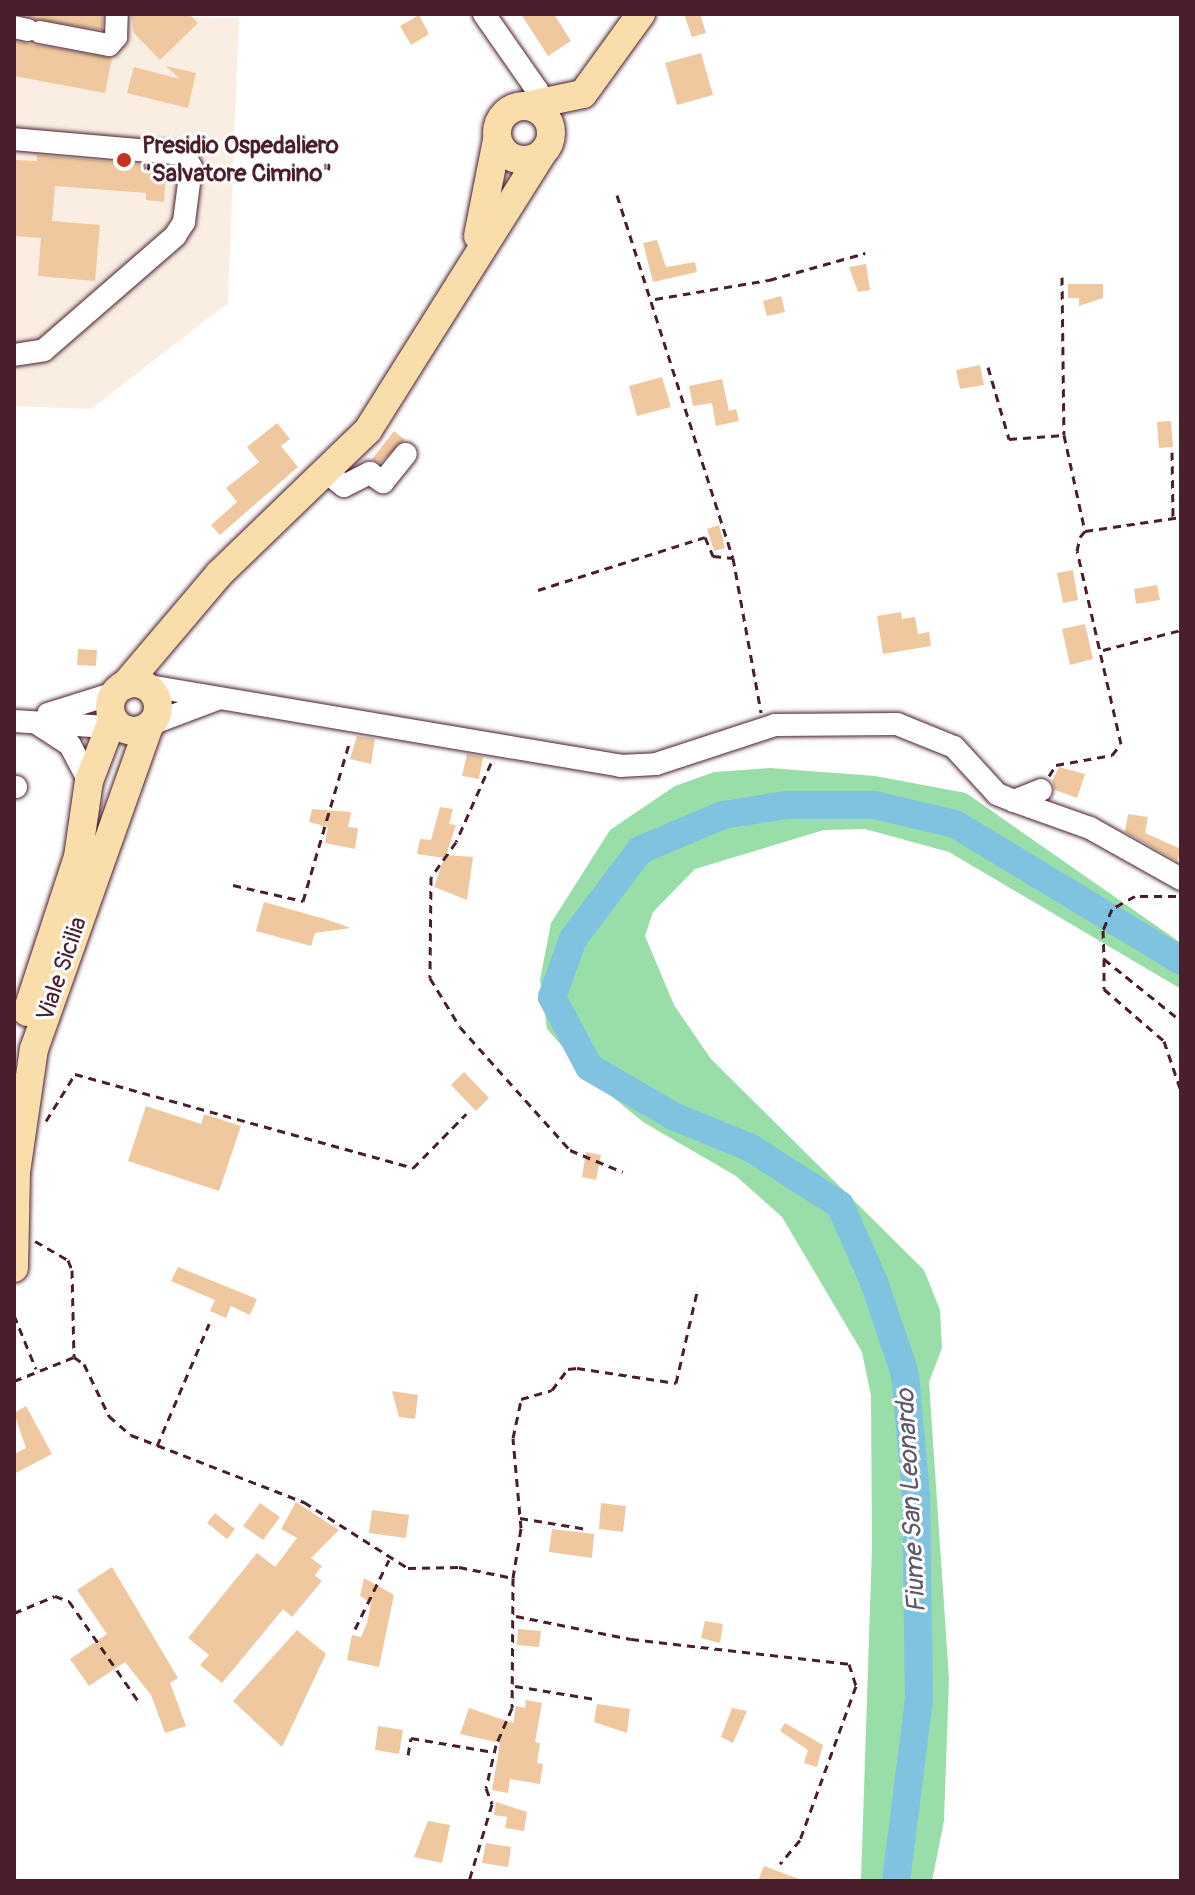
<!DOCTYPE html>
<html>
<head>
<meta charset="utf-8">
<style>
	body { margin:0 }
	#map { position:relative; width:1195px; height:1895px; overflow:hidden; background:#fff; font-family:Pangolin,sans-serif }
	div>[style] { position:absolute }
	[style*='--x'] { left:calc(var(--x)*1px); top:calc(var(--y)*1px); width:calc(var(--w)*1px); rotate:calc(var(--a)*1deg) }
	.built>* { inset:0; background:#faeee2 }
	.green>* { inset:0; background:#99dda9 }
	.river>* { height:28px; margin:-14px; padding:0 14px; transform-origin:14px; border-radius:14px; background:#80c3e1 }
	.building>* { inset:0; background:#efc89f }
	.path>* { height:3px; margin-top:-1.5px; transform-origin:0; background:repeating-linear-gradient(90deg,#4a1f2b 0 8px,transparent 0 14px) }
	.roads { filter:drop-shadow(0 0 2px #4a1f2b) drop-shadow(0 0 2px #4a1f2b) }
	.minor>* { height:22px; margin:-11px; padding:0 11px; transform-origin:11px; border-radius:11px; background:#fff }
	.major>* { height:28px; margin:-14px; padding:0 14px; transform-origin:14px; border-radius:14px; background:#f9deab }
	.major>.ring { margin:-14px; padding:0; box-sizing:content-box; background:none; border:28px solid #f9deab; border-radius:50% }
	.dots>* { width:22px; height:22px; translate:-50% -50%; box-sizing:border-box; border:4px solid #fff; border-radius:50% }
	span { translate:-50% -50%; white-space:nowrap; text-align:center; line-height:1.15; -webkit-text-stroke:6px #fff; paint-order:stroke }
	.poi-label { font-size:24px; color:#4a1f2b; font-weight:700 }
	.left { translate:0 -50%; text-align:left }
	.street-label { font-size:24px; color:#4a1f2b }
	.water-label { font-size:26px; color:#5d586b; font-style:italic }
	.frame { position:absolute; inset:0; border:16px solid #4a1f2b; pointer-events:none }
</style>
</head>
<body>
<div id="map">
	<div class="built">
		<div style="clip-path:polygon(14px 14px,239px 18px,228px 303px,91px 409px,14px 406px)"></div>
	</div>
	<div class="green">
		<div style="clip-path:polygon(770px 768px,875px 776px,966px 793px,1181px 943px,1181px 989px,949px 852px,865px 829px,824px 830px,695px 869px,653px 912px,645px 936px,674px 1005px,711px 1059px,924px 1270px,940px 1310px,942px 1348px,929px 1382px,949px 1679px,944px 1821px,932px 1881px,861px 1881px,872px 1546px,871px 1396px,862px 1352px,782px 1217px,736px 1176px,643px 1122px,591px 1079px,547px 1029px,540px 980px,551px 923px,610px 830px,675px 786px,714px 772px)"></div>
	</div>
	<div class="river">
		<div style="--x:896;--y:1881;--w:182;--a:-82.8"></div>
		<div style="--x:919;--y:1700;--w:205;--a:-90.8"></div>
		<div style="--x:916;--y:1495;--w:121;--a:-95.2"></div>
		<div style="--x:905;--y:1374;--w:97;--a:-108.6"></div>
		<div style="--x:874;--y:1282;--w:84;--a:-113.8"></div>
		<div style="--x:840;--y:1205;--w:106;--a:-147.4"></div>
		<div style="--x:751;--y:1148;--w:84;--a:-157.7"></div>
		<div style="--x:673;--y:1116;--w:97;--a:-149.7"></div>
		<div style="--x:589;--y:1067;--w:79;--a:-117.9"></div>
		<div style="--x:552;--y:997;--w:62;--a:-70.1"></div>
		<div style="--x:573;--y:939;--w:111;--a:-53"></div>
		<div style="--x:640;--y:850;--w:90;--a:-22.9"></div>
		<div style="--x:723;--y:815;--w:65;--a:-8.9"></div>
		<div style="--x:787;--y:805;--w:87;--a:0"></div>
		<div style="--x:874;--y:805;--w:83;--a:13.2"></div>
		<div style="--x:955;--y:824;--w:264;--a:31.2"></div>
	</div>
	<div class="building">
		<div style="clip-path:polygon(20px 14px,103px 14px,102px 30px,36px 19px)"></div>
		<div style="clip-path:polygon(131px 14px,189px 14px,198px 23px,160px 60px,134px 33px)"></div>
		<div style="clip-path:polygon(521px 14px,554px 14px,571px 41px,548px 56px)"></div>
		<div style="clip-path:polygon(684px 14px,700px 14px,706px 33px,692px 37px)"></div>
		<div style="clip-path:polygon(419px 15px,429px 34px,411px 45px,400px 26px)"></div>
		<div style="clip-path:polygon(14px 41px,112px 58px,105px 93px,14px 76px)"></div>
		<div style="clip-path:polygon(701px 53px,713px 95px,677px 105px,665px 63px)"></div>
		<div style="clip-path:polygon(166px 66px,196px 73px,188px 108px,127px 93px,134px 67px,180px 79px)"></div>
		<div style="clip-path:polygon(37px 155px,158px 166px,157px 174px,166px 175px,164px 202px,146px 200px,146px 193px,55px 186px,52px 221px,100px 225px,95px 281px,38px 276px,41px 238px,14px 236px,14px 160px,37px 161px)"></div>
		<div style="clip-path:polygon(657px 240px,666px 267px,695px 262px,697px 272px,653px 282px,643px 243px)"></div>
		<div style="clip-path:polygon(866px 264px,870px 290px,858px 292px,849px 267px)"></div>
		<div style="clip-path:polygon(1068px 284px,1103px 284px,1103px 298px,1079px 306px,1079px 298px,1068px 298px)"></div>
		<div style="clip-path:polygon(781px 296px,785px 312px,767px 316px,763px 301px)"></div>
		<div style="clip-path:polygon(980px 365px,984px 385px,960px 389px,956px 370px)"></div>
		<div style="clip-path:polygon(662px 377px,671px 407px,637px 416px,629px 386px)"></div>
		<div style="clip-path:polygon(722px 379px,729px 411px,736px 409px,739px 421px,716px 426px,712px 403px,693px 406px,689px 386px)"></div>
		<div style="clip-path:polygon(1171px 421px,1173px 447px,1159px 448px,1157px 422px)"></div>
		<div style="clip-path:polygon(277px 423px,290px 439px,281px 446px,298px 467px,220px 535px,211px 525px,237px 502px,226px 488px,259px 462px,247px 447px)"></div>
		<div style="clip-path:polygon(394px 431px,405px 440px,380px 463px,372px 459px)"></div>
		<div style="clip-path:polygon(719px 525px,725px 548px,714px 551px,707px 529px)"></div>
		<div style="clip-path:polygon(1073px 570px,1078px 600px,1063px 603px,1057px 573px)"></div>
		<div style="clip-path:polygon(1157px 585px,1160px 600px,1136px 604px,1134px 589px)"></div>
		<div style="clip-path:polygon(901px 612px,902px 619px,915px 617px,918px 634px,929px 632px,931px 646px,883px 654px,877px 616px)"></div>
		<div style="clip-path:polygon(1085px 624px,1093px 659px,1070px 665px,1062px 629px)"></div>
		<div style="clip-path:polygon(78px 649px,97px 650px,96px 666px,77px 665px)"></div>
		<div style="clip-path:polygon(357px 736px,375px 739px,371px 764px,350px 759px)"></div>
		<div style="clip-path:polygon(467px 754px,483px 757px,479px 779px,462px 776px)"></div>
		<div style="clip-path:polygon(1059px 767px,1085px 774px,1077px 798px,1055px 790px,1052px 781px)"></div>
		<div style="clip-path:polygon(440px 807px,453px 809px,449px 824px,456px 825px,446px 855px,473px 857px,467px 900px,434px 887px,444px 858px,417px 854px,420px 839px,431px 840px)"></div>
		<div style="clip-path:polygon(312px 809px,351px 812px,348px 827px,358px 828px,355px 849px,325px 843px,328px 827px,309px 822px)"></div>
		<div style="clip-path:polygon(1128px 814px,1148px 817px,1145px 833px,1181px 849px,1177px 861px,1125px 832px)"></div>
		<div style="clip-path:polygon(264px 902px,325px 919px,351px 928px,315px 933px,311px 946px,256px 931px)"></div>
		<div style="clip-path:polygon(464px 1072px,489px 1098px,476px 1111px,451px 1085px)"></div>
		<div style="clip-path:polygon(146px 1106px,201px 1124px,204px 1114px,241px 1126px,219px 1191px,128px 1161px)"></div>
		<div style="clip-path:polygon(586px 1152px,601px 1155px,596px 1180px,582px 1177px)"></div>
		<div style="clip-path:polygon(178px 1267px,257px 1299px,250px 1315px,231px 1306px,226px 1318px,210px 1311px,215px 1300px,171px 1281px)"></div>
		<div style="clip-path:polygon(392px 1391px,418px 1395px,415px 1419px,399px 1417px)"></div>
		<div style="clip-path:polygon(26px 1406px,52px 1454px,14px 1474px,14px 1454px,26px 1448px,14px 1413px)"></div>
		<div style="clip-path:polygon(296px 1502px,339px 1530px,311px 1558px,322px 1566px,315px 1575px,322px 1581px,292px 1617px,283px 1609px,222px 1683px,200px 1665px,209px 1655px,188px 1638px,257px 1553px,275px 1567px,297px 1538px,281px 1529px)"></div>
		<div style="clip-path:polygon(260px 1503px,280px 1517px,263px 1540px,243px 1526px)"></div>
		<div style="clip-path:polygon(601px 1503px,626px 1506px,623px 1532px,599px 1529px)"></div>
		<div style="clip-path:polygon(372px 1510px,409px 1515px,406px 1538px,369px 1533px)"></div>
		<div style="clip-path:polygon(215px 1513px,235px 1529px,227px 1539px,207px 1523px)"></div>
		<div style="clip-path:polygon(552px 1529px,594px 1534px,592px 1558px,549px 1552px)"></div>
		<div style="clip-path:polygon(112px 1567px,178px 1678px,170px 1683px,186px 1726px,165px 1733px,151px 1695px,125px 1662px,89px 1686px,70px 1659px,107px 1634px,77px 1590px)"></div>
		<div style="clip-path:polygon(364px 1578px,394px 1595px,379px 1667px,347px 1660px,352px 1635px,361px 1637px,367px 1623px,371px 1603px,360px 1596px)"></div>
		<div style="clip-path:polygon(705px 1621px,723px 1624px,720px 1643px,701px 1638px)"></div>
		<div style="clip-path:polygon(518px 1629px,541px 1631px,539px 1647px,517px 1645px)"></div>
		<div style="clip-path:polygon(297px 1630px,326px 1654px,282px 1747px,233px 1701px)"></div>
		<div style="clip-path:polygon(526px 1700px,542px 1703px,535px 1742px,540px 1743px,537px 1763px,543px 1764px,540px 1784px,510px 1779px,508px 1793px,492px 1790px,500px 1743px,460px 1734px,469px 1708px,513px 1723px,516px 1706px,525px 1708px)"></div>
		<div style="clip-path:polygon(597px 1704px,630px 1709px,627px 1733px,594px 1722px)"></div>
		<div style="clip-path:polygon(732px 1708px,747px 1711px,733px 1743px,721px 1737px)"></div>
		<div style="clip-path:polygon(785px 1723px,823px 1745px,817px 1767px,804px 1763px,808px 1750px,780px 1731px)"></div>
		<div style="clip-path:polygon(378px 1726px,403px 1730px,399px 1754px,375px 1750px)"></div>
		<div style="clip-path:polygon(496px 1802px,527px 1812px,524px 1831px,505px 1828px,507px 1817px,494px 1815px)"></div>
		<div style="clip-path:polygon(428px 1821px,450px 1825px,442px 1863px,414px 1857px)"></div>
		<div style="clip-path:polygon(486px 1843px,511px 1847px,508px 1867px,482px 1863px)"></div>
		<div style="clip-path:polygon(764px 1866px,802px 1880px,801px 1881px,758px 1881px)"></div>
	</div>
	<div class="path">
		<div style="--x:617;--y:195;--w:381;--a:72.3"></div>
		<div style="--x:733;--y:558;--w:157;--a:79.7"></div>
		<div style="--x:1062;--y:277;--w:158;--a:89.3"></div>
		<div style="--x:1064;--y:435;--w:98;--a:77.7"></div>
		<div style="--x:655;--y:299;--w:116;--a:-9.5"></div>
		<div style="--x:769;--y:280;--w:100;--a:-15.7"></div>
		<div style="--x:988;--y:367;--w:75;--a:73.7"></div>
		<div style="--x:1009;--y:439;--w:55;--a:-4.2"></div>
		<div style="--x:1172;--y:452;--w:67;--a:89.1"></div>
		<div style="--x:538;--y:590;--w:175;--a:-17.6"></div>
		<div style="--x:705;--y:537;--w:21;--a:67"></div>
		<div style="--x:713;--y:556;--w:20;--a:6"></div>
		<div style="--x:1103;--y:650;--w:81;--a:-14.4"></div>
		<div style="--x:491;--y:763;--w:86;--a:113.9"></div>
		<div style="--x:456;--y:842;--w:43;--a:125.5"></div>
		<div style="--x:431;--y:877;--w:101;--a:90.6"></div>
		<div style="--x:430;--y:978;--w:57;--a:58.5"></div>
		<div style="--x:460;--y:1027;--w:165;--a:48.2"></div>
		<div style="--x:570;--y:1150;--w:57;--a:22.5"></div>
		<div style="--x:1049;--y:776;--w:13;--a:-58"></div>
		<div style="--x:1056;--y:765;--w:57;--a:-10.1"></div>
		<div style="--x:1112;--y:755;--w:14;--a:-51"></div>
		<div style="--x:1121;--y:744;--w:198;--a:-102.8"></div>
		<div style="--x:1077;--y:551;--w:14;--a:-78"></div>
		<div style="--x:1080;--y:537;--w:8;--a:-50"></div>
		<div style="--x:1085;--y:531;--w:97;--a:-8.3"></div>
		<div style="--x:233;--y:885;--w:72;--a:12.9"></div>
		<div style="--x:303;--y:901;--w:168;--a:-73.7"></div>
		<div style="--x:1176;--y:896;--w:41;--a:180"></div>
		<div style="--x:1135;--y:896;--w:26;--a:151"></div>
		<div style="--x:1112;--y:909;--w:23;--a:113"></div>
		<div style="--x:1103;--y:930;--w:29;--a:88"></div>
		<div style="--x:1104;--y:959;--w:99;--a:38.8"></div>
		<div style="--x:1104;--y:959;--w:30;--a:90"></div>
		<div style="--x:1104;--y:989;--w:79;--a:40.9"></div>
		<div style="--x:1164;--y:1041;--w:53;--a:71.2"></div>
		<div style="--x:46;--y:1121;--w:55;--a:-58.3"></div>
		<div style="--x:75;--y:1074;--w:351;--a:15.5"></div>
		<div style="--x:413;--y:1168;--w:76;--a:-45.5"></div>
		<div style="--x:1181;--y:1224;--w:12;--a:90"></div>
		<div style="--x:35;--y:1241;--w:38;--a:30"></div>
		<div style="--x:68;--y:1260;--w:11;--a:68"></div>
		<div style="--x:72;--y:1270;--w:87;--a:88.7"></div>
		<div style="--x:14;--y:1315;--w:58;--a:67.8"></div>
		<div style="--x:14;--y:1381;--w:65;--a:-21.8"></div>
		<div style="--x:74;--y:1357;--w:12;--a:35"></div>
		<div style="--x:84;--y:1364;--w:58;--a:64.3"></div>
		<div style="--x:109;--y:1416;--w:29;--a:41"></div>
		<div style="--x:131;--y:1435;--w:186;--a:21.2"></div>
		<div style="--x:304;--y:1502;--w:123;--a:32.4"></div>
		<div style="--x:408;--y:1568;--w:51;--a:-1.1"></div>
		<div style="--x:459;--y:1567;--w:55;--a:11.5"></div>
		<div style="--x:513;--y:1578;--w:130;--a:90.4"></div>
		<div style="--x:512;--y:1708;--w:40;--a:113.4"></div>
		<div style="--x:496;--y:1745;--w:44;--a:103.1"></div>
		<div style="--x:486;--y:1788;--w:17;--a:69"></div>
		<div style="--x:492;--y:1804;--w:80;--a:106.6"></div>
		<div style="--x:157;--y:1446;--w:133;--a:-66.9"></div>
		<div style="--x:520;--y:1518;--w:68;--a:9.3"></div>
		<div style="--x:513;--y:1578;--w:51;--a:-80.9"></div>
		<div style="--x:521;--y:1528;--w:90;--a:-95.1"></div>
		<div style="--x:513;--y:1438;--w:40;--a:-78"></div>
		<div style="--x:521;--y:1399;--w:32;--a:-16"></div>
		<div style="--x:552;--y:1390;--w:26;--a:-53"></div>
		<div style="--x:568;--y:1369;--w:9;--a:-6"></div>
		<div style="--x:577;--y:1368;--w:100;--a:8.6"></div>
		<div style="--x:676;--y:1383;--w:98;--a:-77"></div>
		<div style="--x:14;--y:1613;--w:44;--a:-22.5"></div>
		<div style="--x:55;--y:1596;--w:15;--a:20"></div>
		<div style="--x:69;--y:1601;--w:126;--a:55.3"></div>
		<div style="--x:516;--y:1616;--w:117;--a:11.3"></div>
		<div style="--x:631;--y:1639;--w:219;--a:6.5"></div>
		<div style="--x:849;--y:1664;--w:23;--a:72"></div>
		<div style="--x:856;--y:1686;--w:164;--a:110"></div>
		<div style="--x:800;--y:1840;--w:31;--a:130"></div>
		<div style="--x:355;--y:1629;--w:77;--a:-63.8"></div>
		<div style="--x:515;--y:1686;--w:81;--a:9.2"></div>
		<div style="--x:408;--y:1755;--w:17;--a:-80"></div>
		<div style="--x:411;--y:1738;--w:84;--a:9.6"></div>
	</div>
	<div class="roads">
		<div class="minor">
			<div style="--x:484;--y:14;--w:93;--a:55.1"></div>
			<div style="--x:537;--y:90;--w:31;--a:71"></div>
			<div style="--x:14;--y:27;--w:14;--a:12"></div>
			<div style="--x:40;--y:32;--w:70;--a:10.7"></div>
			<div style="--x:109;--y:45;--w:11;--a:-49"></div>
			<div style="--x:116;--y:37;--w:23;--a:-88"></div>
			<div style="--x:14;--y:355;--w:30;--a:-9"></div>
			<div style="--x:44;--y:350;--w:174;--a:-41"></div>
			<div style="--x:175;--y:236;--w:17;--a:-57"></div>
			<div style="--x:184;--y:222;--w:55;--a:-82.7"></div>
			<div style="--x:191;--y:167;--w:15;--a:-118"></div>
			<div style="--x:184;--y:154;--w:171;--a:-175"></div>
			<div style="--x:329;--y:474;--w:19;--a:39"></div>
			<div style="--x:344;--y:486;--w:29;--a:-27"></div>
			<div style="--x:370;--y:473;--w:16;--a:35"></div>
			<div style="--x:383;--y:482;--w:36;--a:-51"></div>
			<div style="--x:143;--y:685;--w:484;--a:9.6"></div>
			<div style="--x:620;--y:766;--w:36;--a:-3"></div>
			<div style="--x:656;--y:764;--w:125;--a:-18.1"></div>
			<div style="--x:775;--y:725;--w:122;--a:-0.5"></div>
			<div style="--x:897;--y:724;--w:61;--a:22"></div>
			<div style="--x:954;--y:747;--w:64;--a:47.5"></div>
			<div style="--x:997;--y:794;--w:18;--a:22"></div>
			<div style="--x:1014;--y:801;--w:29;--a:-22"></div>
			<div style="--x:48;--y:714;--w:70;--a:-17.4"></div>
			<div style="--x:14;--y:721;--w:109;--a:3.7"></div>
			<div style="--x:38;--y:724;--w:38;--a:33"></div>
			<div style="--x:70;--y:745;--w:41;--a:62.2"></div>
			<div style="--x:151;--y:724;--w:71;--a:-20.7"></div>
			<div style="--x:14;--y:787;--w:2;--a:0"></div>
			<div style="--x:1014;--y:801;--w:81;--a:19.6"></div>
			<div style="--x:1090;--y:828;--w:104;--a:29.3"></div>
		</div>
		<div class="major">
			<div class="ring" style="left:497px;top:106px;width:26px;height:26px"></div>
			<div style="--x:526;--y:106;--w:58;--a:-11.9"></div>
			<div style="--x:583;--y:94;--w:99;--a:-54.1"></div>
			<div style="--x:478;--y:236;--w:98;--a:-78.8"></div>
			<div class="ring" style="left:110px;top:683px;width:20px;height:20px"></div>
			<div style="--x:125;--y:685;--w:145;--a:-49.7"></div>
			<div style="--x:219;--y:574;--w:207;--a:-44"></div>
			<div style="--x:368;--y:430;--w:326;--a:-57.8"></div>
			<div style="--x:27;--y:1012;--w:163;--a:-71.8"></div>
			<div style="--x:78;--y:857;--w:77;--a:-81.8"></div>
			<div style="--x:89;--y:781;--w:67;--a:-69.1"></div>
			<div style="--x:14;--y:1268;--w:96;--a:-88.8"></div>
			<div style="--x:16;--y:1172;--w:124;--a:-81.7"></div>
			<div style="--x:34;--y:1049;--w:343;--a:-70.4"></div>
		</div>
	</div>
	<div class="dots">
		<div style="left:124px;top:160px;background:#c8321e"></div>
	</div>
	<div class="poi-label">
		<span class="left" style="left:142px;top:160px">Presidio Ospedaliero<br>"Salvatore Cimino"</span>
	</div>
	<div class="street-label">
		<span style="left:62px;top:969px;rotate:-71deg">Viale Sicilia</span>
	</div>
	<div class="water-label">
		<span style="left:912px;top:1501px;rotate:-93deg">Fiume San Leonardo</span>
	</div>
	<div class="frame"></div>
</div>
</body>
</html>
